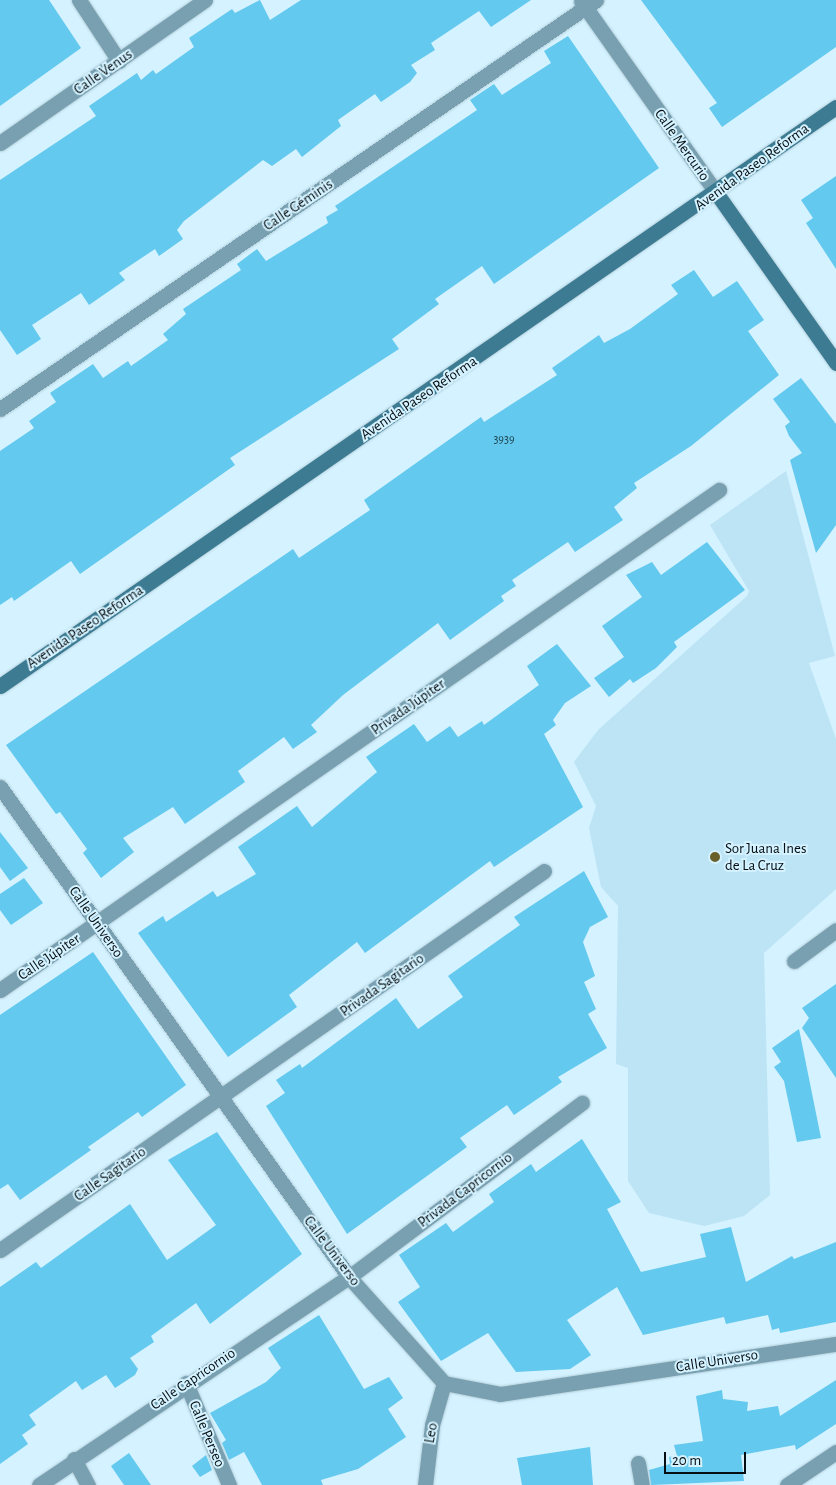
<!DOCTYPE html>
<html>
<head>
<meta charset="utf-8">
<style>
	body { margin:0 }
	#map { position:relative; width:836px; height:1485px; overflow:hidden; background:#d4f2ff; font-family:"Alegreya Sans",sans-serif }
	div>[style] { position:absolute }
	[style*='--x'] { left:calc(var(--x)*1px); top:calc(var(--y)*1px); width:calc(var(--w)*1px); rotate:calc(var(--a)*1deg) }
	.built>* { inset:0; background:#bde4f4 }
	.building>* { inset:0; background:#63c9ee }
	.roads { filter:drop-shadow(0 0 1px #b3ced9) drop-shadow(0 0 1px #b3ced9) }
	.street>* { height:15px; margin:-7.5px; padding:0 7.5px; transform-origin:7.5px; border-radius:7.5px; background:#79a0b0 }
	.secondary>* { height:15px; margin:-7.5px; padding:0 7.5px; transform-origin:7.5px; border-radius:7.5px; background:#3c7b92 }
	.dots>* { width:14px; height:14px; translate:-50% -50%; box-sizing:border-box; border:2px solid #d4f2ff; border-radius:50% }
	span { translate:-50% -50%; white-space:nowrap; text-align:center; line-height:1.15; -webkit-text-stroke:4px #d4f2ff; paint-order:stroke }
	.number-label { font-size:12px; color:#1c3d49 }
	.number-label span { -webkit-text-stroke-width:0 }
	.street-label { font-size:15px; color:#050e12 }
	.poi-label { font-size:15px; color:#050e12 }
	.left { translate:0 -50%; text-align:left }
	.scale { position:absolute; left:664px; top:1452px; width:82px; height:22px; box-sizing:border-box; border:2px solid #050e12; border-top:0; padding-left:6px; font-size:15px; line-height:18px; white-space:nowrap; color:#050e12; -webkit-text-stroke:4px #d4f2ff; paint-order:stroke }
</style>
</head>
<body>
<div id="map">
	<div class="built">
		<div style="clip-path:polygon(786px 471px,835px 656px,809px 663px,836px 739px,836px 889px,764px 953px,770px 1195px,744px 1216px,704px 1226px,649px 1213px,628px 1181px,628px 1068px,616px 1064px,618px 906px,601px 887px,589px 828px,596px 806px,574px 762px,598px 730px,747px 596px,749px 591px,710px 525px)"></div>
	</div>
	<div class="building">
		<div style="clip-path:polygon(0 0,49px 0,81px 48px,0 106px)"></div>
		<div style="clip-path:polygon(260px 0,270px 20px,301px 0,531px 0,491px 27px,479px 11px,431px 43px,435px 50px,411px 65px,417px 73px,410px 82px,381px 102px,375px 94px,338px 120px,341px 126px,302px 157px,296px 149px,272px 166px,263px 160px,184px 221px,177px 230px,183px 239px,159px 256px,155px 249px,119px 273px,125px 280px,89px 305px,81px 293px,32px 325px,41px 339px,17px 355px,0 330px,0 180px,96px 116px,89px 106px,137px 73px,141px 80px,153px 70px,156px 74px,194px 47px,189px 38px,232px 9px,235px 13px)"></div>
		<div style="clip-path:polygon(641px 0,836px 0,836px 47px,722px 127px,709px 108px,717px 103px)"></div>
		<div style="clip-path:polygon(568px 36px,659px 168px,494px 284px,482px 266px,435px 299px,439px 304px,392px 339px,399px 349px,230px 458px,235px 465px,80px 574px,71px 561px,14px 601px,12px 597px,0 605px,0 451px,34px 428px,29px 421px,56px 402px,50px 393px,93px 364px,103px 378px,128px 361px,131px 366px,168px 340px,163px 334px,186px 314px,183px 309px,241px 270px,237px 264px,257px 249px,266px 261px,328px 223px,326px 217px,338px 210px,335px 206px,477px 110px,470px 100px,494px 84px,502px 95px,551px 63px,544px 51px)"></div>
		<div style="clip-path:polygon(836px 176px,836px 269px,806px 223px,813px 218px,801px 200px)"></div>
		<div style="clip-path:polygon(694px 270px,713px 297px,737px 281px,764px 320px,748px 331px,779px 375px,691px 446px,634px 483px,637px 488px,614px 507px,623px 520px,575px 552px,568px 542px,512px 580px,516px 586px,501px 596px,504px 601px,450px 640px,438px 623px,343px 695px,311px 725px,317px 732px,293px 749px,284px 737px,238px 771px,245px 782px,185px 824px,173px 807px,123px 838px,134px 852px,101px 878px,83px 853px,87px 849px,60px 812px,56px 814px,6px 745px,293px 549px,299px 558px,370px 510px,364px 500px,481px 417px,484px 422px,557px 375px,552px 368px,599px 335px,604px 343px,630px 329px,678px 294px,671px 285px)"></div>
		<div style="clip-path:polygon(801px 378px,836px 424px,836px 525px,816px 553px,790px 460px,802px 453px,789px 436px,785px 426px,790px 422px,773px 399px)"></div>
		<div style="clip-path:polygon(707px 542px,745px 590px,674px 642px,677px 647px,656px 668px,633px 683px,630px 679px,609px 697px,594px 678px,624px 657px,602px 626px,642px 597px,626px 575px,652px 562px,661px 575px)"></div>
		<div style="clip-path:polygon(557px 644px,591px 686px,565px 703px,553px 720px,556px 725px,544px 734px,583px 807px,494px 867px,490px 861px,365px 953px,357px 942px,289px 995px,297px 1007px,228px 1057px,138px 933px,163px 916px,166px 922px,213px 891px,217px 897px,256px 874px,238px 847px,297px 806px,312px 827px,377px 772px,366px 757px,414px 724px,427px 742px,450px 726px,458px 737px,482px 721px,484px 725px,539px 685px,527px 666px)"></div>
		<div style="clip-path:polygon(0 832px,28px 868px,10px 881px,0 867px)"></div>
		<div style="clip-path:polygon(584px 871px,608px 917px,590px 927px,583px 942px,595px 976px,584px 982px,596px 1009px,588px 1014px,607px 1048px,558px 1077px,562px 1082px,514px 1115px,507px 1105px,460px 1138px,467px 1147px,347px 1234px,266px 1106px,285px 1093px,276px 1080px,300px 1064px,302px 1068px,396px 998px,418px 1029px,463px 997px,448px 976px,520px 925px,514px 917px)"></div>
		<div style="clip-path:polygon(24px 878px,43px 903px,11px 925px,0 910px,0 894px)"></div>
		<div style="clip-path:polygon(93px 952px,186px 1085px,142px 1117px,138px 1112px,88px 1147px,91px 1150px,20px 1200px,8px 1184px,0 1189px,0 1015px)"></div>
		<div style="clip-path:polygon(836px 984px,836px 1078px,802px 1028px,809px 1018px,802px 1008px)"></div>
		<div style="clip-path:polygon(799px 1029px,821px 1138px,797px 1142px,784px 1081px,774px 1067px,781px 1062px,772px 1048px)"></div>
		<div style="clip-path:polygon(217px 1132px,302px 1254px,210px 1324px,196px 1303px,151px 1336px,154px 1342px,130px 1358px,138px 1369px,135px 1375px,115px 1388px,106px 1375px,82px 1390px,76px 1381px,29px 1415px,36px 1425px,22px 1435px,28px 1444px,0 1464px,0 1287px,36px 1262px,41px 1268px,130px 1204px,167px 1260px,194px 1241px,216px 1225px,168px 1160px)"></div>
		<div style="clip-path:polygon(582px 1139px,621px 1202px,607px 1209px,641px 1272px,706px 1257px,700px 1234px,731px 1227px,746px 1282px,792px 1256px,794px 1259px,836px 1242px,836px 1322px,780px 1333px,779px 1328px,772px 1330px,768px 1315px,726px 1324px,724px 1317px,643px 1335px,617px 1287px,567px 1320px,591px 1355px,570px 1369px,516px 1372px,488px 1333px,441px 1361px,398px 1302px,420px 1287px,399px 1255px,446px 1223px,453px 1232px,494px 1202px,489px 1194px,531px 1164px,536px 1172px)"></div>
		<div style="clip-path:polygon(319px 1315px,364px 1389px,389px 1377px,403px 1398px,388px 1409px,406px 1437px,358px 1469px,321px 1480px,323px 1485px,262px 1485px,244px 1452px,229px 1460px,222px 1443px,226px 1440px,210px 1413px,266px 1382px,281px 1368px,268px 1348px)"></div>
		<div style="clip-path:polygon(836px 1380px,836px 1424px,796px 1450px,795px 1445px,741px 1455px,744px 1481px,651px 1485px,649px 1470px,670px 1464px,669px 1457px,677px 1456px,674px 1445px,703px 1441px,696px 1396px,722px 1390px,723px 1399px,748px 1402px,747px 1411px,778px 1406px,780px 1416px)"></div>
		<div style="clip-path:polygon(590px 1447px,593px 1485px,522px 1485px,517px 1458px)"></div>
		<div style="clip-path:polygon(129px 1453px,151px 1485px,124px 1485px,111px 1466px)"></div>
		<div style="clip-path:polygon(206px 1455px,212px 1470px,200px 1477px,192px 1466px)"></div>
	</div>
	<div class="roads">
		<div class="street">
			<div style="--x:79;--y:0;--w:73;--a:56.7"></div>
			<div style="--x:581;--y:1;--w:236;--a:54.8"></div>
			<div style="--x:0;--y:143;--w:250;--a:-34.9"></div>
			<div style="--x:0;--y:409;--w:723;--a:-34.46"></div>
			<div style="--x:0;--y:787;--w:602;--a:54.54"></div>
			<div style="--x:349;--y:1277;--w:142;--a:48.1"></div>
			<div style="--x:444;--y:1383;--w:57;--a:11.1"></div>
			<div style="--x:500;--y:1394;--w:340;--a:-8.5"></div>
			<div style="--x:794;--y:961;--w:52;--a:-36.4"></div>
			<div style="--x:0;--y:990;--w:876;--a:-34.82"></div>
			<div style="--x:0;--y:1250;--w:663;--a:-34.86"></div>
			<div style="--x:186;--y:1383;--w:111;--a:67.1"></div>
			<div style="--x:74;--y:1459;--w:30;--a:62"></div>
			<div style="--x:638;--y:1463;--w:22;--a:80"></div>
			<div style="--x:39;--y:1485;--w:373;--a:-33.9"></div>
			<div style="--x:349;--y:1277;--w:291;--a:-36.8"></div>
			<div style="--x:425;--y:1485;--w:60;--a:-83.3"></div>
			<div style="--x:432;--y:1425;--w:44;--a:-74.1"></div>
			<div style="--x:787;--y:1485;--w:59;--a:-34"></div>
		</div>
		<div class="secondary">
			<div style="--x:717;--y:194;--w:207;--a:54.8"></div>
			<div style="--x:0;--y:686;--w:1017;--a:-34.71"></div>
		</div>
	</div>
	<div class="dots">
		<div style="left:715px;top:857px;background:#695f2b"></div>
	</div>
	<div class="number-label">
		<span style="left:504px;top:440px">3939</span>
	</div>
	<div class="street-label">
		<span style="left:103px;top:72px;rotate:-35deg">Calle Venus</span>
		<span style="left:682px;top:145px;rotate:55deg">Calle Mercurio</span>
		<span style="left:752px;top:167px;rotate:-36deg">Avenida Paseo Reforma</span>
		<span style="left:298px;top:205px;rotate:-34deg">Calle Géminis</span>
		<span style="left:419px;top:398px;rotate:-34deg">Avenida Paseo Reforma</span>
		<span style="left:85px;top:627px;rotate:-34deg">Avenida Paseo Reforma</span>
		<span style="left:408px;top:707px;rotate:-35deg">Privada Júpiter</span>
		<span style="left:96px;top:922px;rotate:55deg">Calle Universo</span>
		<span style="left:49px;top:957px;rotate:-34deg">Calle Júpiter</span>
		<span style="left:382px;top:985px;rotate:-35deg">Privada Sagitario</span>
		<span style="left:110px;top:1174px;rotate:-35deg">Calle Sagitario</span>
		<span style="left:465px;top:1190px;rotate:-37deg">Privada Capricornio</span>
		<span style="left:332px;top:1251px;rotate:53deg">Calle Universo</span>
		<span style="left:717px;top:1361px;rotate:-9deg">Calle Universo</span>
		<span style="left:193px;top:1379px;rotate:-34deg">Calle Capricornio</span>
		<span style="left:431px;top:1433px;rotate:-80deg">Leo</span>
		<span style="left:207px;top:1434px;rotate:67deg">Calle Perseo</span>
	</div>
	<div class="poi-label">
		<span class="left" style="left:725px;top:857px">Sor Juana Ines<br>de La Cruz</span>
	</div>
	<div class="scale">20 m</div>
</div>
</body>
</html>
